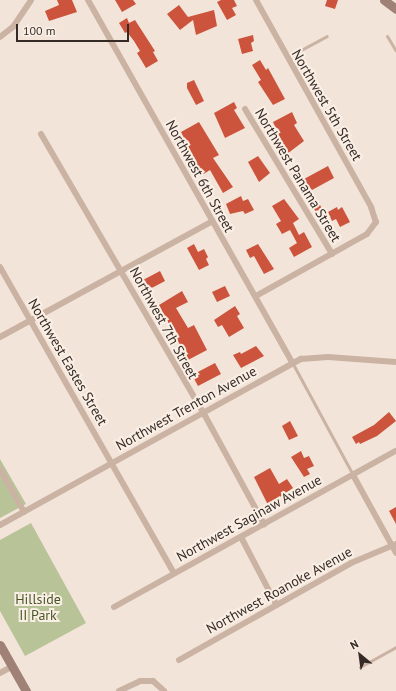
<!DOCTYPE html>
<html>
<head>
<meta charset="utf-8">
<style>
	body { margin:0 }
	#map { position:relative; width:396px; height:691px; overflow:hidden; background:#f3e4d9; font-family:"PT Sans",sans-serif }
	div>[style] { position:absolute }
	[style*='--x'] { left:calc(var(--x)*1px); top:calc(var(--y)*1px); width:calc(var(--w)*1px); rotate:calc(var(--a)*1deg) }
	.green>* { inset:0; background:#b8c398 }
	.building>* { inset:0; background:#cd543c }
	.lane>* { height:3px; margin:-1.5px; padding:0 1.5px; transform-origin:1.5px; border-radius:1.5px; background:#cbb3a4 }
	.street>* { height:6px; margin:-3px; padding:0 3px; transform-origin:3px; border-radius:3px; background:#cbb3a4 }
	.secondary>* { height:9px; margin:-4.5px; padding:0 4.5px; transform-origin:4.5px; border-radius:4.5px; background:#9f8175 }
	span { translate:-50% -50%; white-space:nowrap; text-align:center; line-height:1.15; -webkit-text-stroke:4px #faefe5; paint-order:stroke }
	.street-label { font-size:14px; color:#362a26 }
	.park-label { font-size:14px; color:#495628 }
	.north { position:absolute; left:340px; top:635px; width:40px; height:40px; -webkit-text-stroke:3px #faefe5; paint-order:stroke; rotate:331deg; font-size:11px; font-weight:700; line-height:16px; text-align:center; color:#362a26 }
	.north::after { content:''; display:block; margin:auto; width:14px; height:18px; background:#362a26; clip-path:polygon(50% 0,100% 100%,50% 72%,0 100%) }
	.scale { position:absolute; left:16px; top:24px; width:113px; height:18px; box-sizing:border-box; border:2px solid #362a26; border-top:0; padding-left:5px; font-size:12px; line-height:14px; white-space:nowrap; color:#362a26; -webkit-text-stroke:3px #faefe5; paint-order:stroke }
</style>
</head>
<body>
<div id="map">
	<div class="green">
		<div style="clip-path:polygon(0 459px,26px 504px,0 518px)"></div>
		<div style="clip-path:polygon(31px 523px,86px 623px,25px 656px,0 611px,0 540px)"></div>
	</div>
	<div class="building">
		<div style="clip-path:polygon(57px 0,72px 0,77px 12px,49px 21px,45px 11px,59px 5px)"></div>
		<div style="clip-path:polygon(115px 0,133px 0,136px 4px,122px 12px)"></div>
		<div style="clip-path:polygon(221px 0,234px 0,237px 6px,232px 8px,236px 15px,227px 20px,217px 2px)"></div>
		<div style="clip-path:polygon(327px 0,338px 0,335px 9px,325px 6px)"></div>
		<div style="clip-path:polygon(179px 5px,188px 17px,214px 10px,217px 26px,196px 35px,193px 20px,180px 30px,167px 14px)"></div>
		<div style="clip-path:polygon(127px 18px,129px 23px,135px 20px,155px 51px,153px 52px,158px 61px,146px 68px,137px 53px,140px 51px,134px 41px,127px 32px,125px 33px,119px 23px)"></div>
		<div style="clip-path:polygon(253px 35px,254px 41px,251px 43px,253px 51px,242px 54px,238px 39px)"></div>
		<div style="clip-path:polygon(260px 60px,266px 70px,268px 68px,285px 99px,273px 105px,258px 82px,261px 80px,252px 65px)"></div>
		<div style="clip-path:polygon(194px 80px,204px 101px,196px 105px,187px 88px,187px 83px)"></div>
		<div style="clip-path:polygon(234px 102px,237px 108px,234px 110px,245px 128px,225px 138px,214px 113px)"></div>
		<div style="clip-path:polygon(292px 112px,297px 123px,294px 125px,304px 141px,287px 154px,273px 122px)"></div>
		<div style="clip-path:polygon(199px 122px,219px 155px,213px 158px,233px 187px,223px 193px,210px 170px,202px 175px,181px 132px)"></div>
		<div style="clip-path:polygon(258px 156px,270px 173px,259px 182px,248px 162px)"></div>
		<div style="clip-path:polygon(328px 166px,334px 178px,312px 190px,309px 188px,304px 179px)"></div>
		<div style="clip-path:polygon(241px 196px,243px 201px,248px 199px,254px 210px,245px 214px,243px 211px,230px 214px,226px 204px)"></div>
		<div style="clip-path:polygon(284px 199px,299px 219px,293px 223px,299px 235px,304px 232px,312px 247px,294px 257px,289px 248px,297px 243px,290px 230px,282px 234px,276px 224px,281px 221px,272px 206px)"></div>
		<div style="clip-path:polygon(320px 205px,325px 214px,319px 218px,314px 209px)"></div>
		<div style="clip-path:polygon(337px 207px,338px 210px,342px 207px,350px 222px,340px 227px,336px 219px,332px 221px,328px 212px)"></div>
		<div style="clip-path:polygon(194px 244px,198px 252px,204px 249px,208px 257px,206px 259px,209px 265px,199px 270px,187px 248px)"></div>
		<div style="clip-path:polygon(258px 244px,274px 269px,264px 274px,254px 256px,250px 258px,246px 250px)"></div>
		<div style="clip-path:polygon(160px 271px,165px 281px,148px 290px,143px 280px)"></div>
		<div style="clip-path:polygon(225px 286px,230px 296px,217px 302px,212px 292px)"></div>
		<div style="clip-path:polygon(182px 291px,188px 302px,176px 308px,188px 328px,194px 325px,207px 350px,188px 360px,159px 305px)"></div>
		<div style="clip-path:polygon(235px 306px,240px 314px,237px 316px,244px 328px,229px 337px,222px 325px,218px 327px,214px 320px)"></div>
		<div style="clip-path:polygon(256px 346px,264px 356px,241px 368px,233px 355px,240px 352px,241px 354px)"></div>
		<div style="clip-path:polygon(215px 363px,221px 374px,198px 386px,192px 375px)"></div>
		<div style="clip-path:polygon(389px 412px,396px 421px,377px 436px,360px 444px,359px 442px,356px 444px,352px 437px,374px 425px)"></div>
		<div style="clip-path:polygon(290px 421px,298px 436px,289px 440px,282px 426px)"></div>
		<div style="clip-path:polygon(301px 451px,304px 458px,309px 456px,314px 466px,307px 469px,310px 474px,304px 477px,291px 457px)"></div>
		<div style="clip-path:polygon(270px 468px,279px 484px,287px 479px,293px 488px,268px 505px,254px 477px)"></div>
		<div style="clip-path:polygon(396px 507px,396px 524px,389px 511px)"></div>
	</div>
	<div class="lane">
		<div style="--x:387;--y:36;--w:17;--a:59"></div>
		<div style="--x:288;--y:57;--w:44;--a:-28.3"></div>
		<div style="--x:293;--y:364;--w:126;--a:61.6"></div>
		<div style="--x:360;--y:667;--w:41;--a:-29.1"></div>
	</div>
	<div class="street">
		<div style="--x:88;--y:0;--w:416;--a:60.6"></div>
		<div style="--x:256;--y:0;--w:237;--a:60.9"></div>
		<div style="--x:371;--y:207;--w:16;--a:72"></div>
		<div style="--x:376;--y:222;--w:15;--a:127"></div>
		<div style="--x:367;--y:234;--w:127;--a:150.8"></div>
		<div style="--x:0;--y:37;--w:16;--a:-38"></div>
		<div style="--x:13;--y:27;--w:32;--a:-56"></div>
		<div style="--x:245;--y:109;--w:169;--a:59"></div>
		<div style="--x:41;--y:134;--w:322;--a:59.8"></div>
		<div style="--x:203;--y:412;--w:128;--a:61.4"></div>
		<div style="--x:0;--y:267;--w:352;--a:60.4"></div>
		<div style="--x:0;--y:337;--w:240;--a:-28.6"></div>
		<div style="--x:0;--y:469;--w:49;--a:60.8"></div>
		<div style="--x:353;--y:475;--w:89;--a:61.1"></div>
		<div style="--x:0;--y:525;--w:344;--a:-28.9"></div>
		<div style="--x:301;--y:359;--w:27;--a:-4"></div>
		<div style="--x:328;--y:357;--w:68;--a:4.2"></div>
		<div style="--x:241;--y:537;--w:76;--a:62.4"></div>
		<div style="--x:114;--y:607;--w:322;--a:-29"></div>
		<div style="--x:179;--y:660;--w:197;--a:-29.4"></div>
		<div style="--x:351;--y:563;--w:49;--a:-22.9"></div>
		<div style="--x:0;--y:673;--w:15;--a:-28"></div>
		<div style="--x:119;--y:691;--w:23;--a:-25"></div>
		<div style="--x:140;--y:681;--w:13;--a:0"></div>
		<div style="--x:153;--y:681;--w:15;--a:42"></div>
	</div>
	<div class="secondary">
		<div style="--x:384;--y:0;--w:15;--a:37"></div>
		<div style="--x:0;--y:645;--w:53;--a:60.5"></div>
	</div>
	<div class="street-label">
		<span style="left:327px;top:105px;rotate:60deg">Northwest 5th Street</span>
		<span style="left:298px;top:175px;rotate:59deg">Northwest Panama Street</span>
		<span style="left:200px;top:176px;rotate:61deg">Northwest 6th Street</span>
		<span style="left:164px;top:323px;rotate:61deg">Northwest 7th Street</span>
		<span style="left:68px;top:362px;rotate:60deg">Northwest Eastes Street</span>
		<span style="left:186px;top:408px;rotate:-29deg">Northwest Trenton Avenue</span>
		<span style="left:249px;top:518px;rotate:-29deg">Northwest Saginaw Avenue</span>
		<span style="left:279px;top:590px;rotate:-29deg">Northwest Roanoke Avenue</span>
	</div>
	<div class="park-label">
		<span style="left:38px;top:607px">Hillside<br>II Park</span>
	</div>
	<div class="north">N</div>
	<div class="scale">100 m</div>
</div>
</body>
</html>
